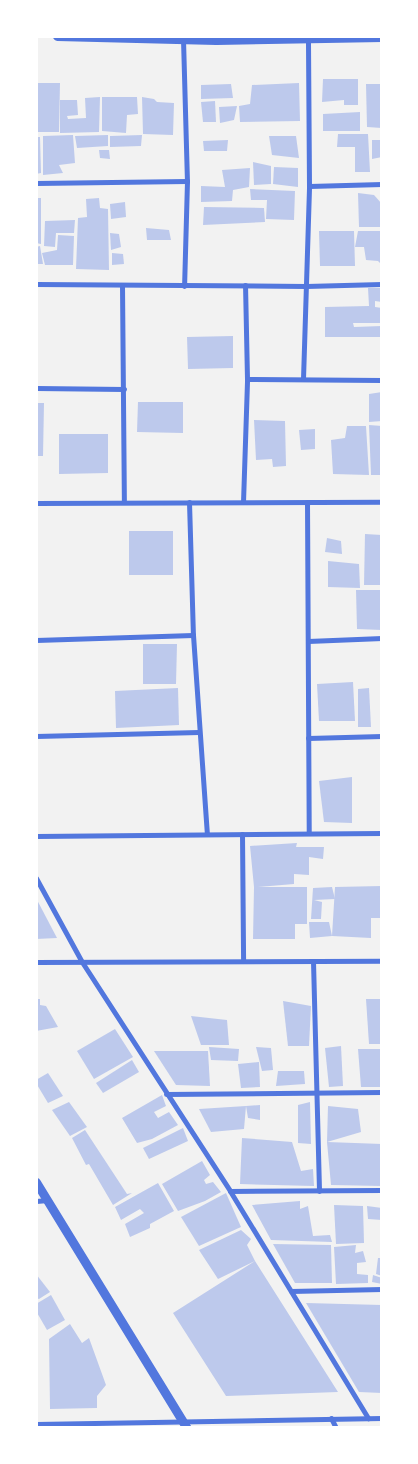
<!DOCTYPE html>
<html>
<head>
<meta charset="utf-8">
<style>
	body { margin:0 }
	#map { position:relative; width:418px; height:1464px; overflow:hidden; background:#f2f2f2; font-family:"Noto Serif",serif }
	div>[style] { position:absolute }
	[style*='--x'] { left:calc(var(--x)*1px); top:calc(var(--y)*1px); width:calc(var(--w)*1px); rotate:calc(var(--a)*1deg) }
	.building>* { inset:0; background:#bdc9ec }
	.minor>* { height:5px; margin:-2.5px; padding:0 2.5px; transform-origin:2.5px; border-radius:2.5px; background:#5277de }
	.tertiary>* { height:9px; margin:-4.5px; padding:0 4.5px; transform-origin:4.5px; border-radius:4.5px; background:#5277de }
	span { translate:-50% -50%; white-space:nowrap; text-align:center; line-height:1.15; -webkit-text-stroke:5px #fff; paint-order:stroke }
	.frame { position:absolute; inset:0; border:38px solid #fff; pointer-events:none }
</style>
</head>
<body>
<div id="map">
	<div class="building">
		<div style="clip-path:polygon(323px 79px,358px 79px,358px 105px,344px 105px,344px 100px,322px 102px)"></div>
		<div style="clip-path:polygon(36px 83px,60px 83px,59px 132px,36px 132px)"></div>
		<div style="clip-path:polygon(299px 83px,300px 121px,240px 122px,239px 106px,250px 104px,252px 85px)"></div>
		<div style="clip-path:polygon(231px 84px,233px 98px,201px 99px,201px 85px)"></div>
		<div style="clip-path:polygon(366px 84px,382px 84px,382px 128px,367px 127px)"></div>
		<div style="clip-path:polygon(100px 97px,99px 132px,60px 133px,60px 100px,77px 100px,78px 115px,67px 116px,68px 119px,86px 118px,85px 98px)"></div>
		<div style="clip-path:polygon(102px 97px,137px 97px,138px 114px,127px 115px,126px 133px,102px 131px)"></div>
		<div style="clip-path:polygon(142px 97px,154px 99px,157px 102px,174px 103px,173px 135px,143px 134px)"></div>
		<div style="clip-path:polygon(215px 101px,216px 122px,203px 122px,201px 102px)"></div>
		<div style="clip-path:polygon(237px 106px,234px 120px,220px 123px,219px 107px)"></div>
		<div style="clip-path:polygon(360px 112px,360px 131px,323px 131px,323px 114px)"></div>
		<div style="clip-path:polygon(338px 134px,368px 134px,370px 172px,355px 172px,355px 147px,337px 147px)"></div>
		<div style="clip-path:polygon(73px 135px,75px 163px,59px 165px,63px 173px,43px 175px,43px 136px)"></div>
		<div style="clip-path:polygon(108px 135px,108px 146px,77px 148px,75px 136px)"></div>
		<div style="clip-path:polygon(142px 135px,141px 146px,110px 147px,110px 136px)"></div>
		<div style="clip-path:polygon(269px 136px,296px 136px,299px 158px,272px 155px)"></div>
		<div style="clip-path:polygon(36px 137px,40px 137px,41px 173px,36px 174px)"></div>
		<div style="clip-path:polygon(228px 140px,227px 151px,204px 151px,203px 141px)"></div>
		<div style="clip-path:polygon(372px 140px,382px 140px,382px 157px,372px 159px)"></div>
		<div style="clip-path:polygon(99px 150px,109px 150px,110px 159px,100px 158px)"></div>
		<div style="clip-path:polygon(253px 162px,271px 166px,271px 184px,254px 185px)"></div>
		<div style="clip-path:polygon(274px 167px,298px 168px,298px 187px,273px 184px)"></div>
		<div style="clip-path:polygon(250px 168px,249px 187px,233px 190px,232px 201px,201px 202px,201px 186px,225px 187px,222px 170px)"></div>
		<div style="clip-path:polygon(250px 189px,295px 191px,294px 220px,266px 219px,267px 200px,251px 200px)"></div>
		<div style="clip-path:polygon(358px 193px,374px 195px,382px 204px,382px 227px,359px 227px)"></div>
		<div style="clip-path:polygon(36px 198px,41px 198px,41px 244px,36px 243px)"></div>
		<div style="clip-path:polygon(99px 198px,100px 208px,108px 209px,109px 270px,76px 269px,78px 218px,87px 217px,86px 199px)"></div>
		<div style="clip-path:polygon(125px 202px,126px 217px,111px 219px,110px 204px)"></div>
		<div style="clip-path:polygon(204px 207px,264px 208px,265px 222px,203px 225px)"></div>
		<div style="clip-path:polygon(75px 220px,74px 233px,56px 233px,55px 247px,44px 246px,45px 221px)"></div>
		<div style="clip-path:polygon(146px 228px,169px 230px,171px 240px,147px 240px)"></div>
		<div style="clip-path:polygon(319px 231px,354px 231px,355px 266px,320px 266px)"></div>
		<div style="clip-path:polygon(358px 231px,382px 231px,382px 265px,378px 261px,366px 260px,364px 247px,355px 247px)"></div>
		<div style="clip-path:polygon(110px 233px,119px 234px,121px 247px,111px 250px)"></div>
		<div style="clip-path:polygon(58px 235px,74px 236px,73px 265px,45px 265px,42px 253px,57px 250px)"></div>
		<div style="clip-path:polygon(40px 246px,43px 264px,36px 264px,36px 247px)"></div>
		<div style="clip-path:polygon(112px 253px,123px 254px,124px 264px,112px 265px)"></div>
		<div style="clip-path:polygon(368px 288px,382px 288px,382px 302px,375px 301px,375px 307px,382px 308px,382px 323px,353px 323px,354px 327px,382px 326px,382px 337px,325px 337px,325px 307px,369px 306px)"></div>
		<div style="clip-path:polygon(233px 336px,233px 368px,188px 369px,187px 337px)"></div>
		<div style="clip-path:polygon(382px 392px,382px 421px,369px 422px,369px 394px)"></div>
		<div style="clip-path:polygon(138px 402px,183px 402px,183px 433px,137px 432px)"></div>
		<div style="clip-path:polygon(36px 403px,44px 403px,43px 456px,36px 456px)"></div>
		<div style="clip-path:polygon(254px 420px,285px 421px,286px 466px,273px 467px,272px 459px,256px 460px)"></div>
		<div style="clip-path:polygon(369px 425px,382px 426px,382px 475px,371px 475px)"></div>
		<div style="clip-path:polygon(347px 426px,366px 426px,369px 475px,333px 474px,331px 440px,345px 438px)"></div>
		<div style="clip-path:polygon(315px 429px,315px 449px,301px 450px,299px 430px)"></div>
		<div style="clip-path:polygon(59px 434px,108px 434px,108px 473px,59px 474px)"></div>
		<div style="clip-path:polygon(129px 531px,173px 531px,173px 575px,129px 575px)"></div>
		<div style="clip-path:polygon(365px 534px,382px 535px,382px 585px,364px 585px)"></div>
		<div style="clip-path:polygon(327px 538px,341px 541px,342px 554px,325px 552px)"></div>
		<div style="clip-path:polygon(328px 561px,359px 564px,360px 588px,328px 587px)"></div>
		<div style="clip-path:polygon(356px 590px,382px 590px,382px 630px,357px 629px)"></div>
		<div style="clip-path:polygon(143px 644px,177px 644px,176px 684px,143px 684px)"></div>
		<div style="clip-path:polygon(353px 682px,355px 721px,319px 721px,317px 684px)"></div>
		<div style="clip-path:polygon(178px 688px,179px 725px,116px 728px,115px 691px)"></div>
		<div style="clip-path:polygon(369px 688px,371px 727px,358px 727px,358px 689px)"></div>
		<div style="clip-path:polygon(352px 777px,352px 823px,324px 822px,319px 781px)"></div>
		<div style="clip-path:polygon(297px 843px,296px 847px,324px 847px,323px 859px,309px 857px,309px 875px,294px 874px,294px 884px,258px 887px,307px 887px,307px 924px,295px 924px,295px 939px,253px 939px,254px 887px,250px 846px)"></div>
		<div style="clip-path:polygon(382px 886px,382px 918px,371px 918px,371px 938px,332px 936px,310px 938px,309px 922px,329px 922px,332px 936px,335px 887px)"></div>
		<div style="clip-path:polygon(332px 887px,335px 899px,314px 900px,322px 902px,321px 919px,311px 919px,313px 888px)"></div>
		<div style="clip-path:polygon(36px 898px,57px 938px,36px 939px)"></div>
		<div style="clip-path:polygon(36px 999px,40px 999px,40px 1005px,46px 1006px,58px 1027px,36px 1031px)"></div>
		<div style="clip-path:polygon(366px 999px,382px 999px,382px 1044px,369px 1044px)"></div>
		<div style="clip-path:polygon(283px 1001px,311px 1006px,309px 1046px,288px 1046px)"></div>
		<div style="clip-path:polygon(191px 1016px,227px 1020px,229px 1045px,201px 1045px)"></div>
		<div style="clip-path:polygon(115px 1029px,133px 1057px,94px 1079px,77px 1051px)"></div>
		<div style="clip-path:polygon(341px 1046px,343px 1086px,329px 1087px,325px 1048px)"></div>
		<div style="clip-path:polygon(209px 1047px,239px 1049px,238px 1061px,211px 1060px)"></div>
		<div style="clip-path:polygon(256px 1047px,271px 1048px,273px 1070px,262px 1071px)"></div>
		<div style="clip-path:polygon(358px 1049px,382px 1049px,382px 1087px,361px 1087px)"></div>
		<div style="clip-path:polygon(154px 1051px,208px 1051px,210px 1086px,176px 1085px)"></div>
		<div style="clip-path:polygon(132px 1060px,139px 1072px,103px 1093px,96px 1083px)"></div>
		<div style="clip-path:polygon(259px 1062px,260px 1087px,241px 1088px,238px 1064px)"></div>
		<div style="clip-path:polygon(278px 1071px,304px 1071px,305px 1084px,276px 1086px)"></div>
		<div style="clip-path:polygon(48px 1073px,63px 1096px,48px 1103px,36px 1083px,36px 1080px)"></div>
		<div style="clip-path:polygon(162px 1095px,166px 1106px,154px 1112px,158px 1118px,169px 1112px,178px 1125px,152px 1139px,137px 1143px,122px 1118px)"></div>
		<div style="clip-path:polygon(69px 1102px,87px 1127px,70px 1136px,52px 1110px)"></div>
		<div style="clip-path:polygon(310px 1102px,311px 1144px,298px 1143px,298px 1105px)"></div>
		<div style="clip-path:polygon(260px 1105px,260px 1120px,248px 1118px,246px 1106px)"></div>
		<div style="clip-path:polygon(246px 1106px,244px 1129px,211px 1132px,199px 1109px)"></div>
		<div style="clip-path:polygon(328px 1106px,358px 1109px,361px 1132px,327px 1142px)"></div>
		<div style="clip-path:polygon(183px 1128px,188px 1141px,149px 1159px,143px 1148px)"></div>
		<div style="clip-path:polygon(85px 1130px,127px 1194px,132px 1193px,113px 1205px,89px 1164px,86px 1165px,72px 1138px)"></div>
		<div style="clip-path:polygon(242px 1138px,292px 1142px,301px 1171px,313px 1169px,314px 1186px,240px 1184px)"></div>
		<div style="clip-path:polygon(327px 1142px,382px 1144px,382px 1186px,331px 1185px)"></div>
		<div style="clip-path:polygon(202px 1161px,210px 1175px,204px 1180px,206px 1184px,213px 1182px,221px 1192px,205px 1201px,178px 1211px,162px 1184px)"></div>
		<div style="clip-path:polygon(158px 1183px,174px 1211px,150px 1224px,150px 1228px,130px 1237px,125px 1224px,144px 1213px,140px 1209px,121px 1220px,115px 1207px)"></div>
		<div style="clip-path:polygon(226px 1193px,241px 1227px,199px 1246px,181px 1217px)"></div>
		<div style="clip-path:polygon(300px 1201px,300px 1209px,308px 1206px,313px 1236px,330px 1235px,332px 1242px,271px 1240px,252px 1205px)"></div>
		<div style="clip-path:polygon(334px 1205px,363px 1206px,364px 1243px,336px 1244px)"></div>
		<div style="clip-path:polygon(367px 1206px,382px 1208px,382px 1220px,368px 1219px)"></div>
		<div style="clip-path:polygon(241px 1230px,251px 1239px,247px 1245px,255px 1261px,338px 1392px,226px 1396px,173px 1313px,255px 1261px,218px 1279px,199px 1250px)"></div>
		<div style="clip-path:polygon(273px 1244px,331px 1245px,332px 1283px,295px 1283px)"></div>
		<div style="clip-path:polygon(356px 1245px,355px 1253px,363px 1251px,366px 1262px,357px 1263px,357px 1274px,368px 1275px,368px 1283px,336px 1284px,334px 1247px)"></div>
		<div style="clip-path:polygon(378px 1258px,382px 1258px,382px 1276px,376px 1274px)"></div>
		<div style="clip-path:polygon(36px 1274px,50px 1292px,39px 1299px,36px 1298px)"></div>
		<div style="clip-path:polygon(373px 1275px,382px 1278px,382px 1284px,372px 1282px)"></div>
		<div style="clip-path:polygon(51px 1295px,65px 1320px,47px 1330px,36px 1311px,36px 1304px)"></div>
		<div style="clip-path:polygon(306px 1303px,382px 1305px,382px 1393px,359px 1392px)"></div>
		<div style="clip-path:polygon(70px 1324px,82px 1343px,89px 1338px,106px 1385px,97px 1396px,97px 1408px,50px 1409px,49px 1339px)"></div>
	</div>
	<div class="minor">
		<div style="--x:183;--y:39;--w:142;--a:88.4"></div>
		<div style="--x:187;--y:181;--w:105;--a:91.6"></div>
		<div style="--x:36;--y:183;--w:151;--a:-0.8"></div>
		<div style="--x:309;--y:186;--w:73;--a:-1.6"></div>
		<div style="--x:36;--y:284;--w:270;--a:0.4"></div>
		<div style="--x:306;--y:286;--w:76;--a:-1.5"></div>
		<div style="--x:122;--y:285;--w:217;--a:89.5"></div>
		<div style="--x:247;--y:379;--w:135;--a:0.4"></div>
		<div style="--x:303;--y:379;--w:193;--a:-88.2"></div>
		<div style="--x:309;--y:186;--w:148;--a:-90.4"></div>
		<div style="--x:36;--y:388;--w:88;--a:0.7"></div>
		<div style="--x:189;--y:502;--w:133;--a:88.3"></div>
		<div style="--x:193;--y:635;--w:199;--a:86"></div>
		<div style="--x:243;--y:502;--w:123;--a:-88.1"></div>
		<div style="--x:247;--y:379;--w:94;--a:-91.2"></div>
		<div style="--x:307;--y:502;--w:331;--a:89.7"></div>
		<div style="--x:36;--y:503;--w:346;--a:-0.2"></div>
		<div style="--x:36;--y:640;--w:157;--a:-1.8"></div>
		<div style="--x:308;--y:641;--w:74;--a:-2.3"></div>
		<div style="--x:36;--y:736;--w:163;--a:-1.4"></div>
		<div style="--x:308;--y:738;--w:74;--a:-1.5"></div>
		<div style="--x:242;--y:834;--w:127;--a:89.5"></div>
		<div style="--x:36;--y:836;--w:346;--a:-0.5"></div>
		<div style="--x:36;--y:878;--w:96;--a:61.3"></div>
		<div style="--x:82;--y:962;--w:273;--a:57.1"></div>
		<div style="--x:230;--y:1191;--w:266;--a:58.7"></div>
		<div style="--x:313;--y:961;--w:230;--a:88.5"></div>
		<div style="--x:36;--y:962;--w:346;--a:-0.2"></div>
		<div style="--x:166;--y:1094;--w:216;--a:-0.5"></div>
		<div style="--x:230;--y:1191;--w:152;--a:-0.4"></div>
		<div style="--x:36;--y:1201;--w:12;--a:-5"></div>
		<div style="--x:291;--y:1291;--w:91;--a:-1.3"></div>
		<div style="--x:331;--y:1418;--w:11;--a:63"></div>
		<div style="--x:36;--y:1424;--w:346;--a:-1"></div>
	</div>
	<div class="tertiary">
		<div style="--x:57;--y:36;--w:159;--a:1.4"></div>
		<div style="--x:216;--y:40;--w:166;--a:-1"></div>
		<div style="--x:36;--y:1182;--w:289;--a:58.5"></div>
	</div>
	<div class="frame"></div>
</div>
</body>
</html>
